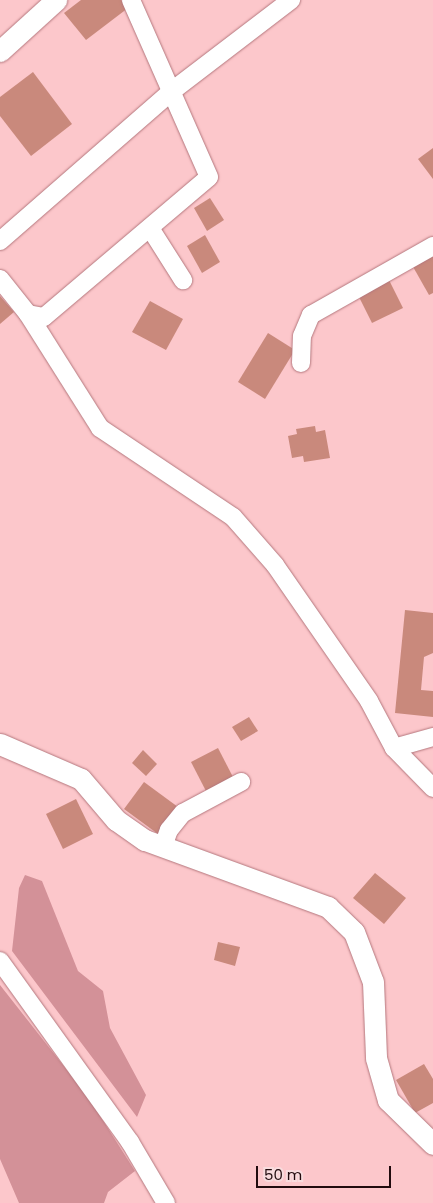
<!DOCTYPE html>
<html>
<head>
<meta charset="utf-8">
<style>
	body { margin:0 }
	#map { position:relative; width:433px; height:1203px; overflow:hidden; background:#fcc7cb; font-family:Poppins,sans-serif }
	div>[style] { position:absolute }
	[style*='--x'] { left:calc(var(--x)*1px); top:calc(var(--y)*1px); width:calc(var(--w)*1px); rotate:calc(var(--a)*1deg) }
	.forest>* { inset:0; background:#d39198 }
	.building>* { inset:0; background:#c9897c }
	.roads { filter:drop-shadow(0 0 1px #b4777d) drop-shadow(0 0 1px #b4777d) }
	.minor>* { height:18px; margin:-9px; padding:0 9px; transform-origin:9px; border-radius:9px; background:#fff }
	.tertiary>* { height:21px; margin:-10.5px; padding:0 10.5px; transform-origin:10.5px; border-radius:10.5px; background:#fff }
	span { translate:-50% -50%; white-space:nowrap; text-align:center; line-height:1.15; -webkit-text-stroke:4px #f8dcde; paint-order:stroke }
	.scale { position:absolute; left:256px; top:1166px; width:135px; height:22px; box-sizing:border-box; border:2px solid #210b0e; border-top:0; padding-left:6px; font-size:15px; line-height:18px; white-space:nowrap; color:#210b0e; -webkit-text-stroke:4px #f8dcde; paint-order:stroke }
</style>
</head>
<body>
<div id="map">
	<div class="forest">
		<div style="clip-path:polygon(25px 875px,42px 881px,78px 971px,103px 991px,110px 1028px,146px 1095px,137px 1117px,12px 951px,19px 888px)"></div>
		<div style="clip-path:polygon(0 985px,88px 1097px,135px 1171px,108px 1192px,104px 1203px,19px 1203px,0 1159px)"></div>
	</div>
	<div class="building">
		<div style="clip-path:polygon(81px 0,121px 0,128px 8px,86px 40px,64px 13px)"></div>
		<div style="clip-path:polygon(33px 72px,72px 124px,31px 156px,0 116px,0 97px)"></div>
		<div style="clip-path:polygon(433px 148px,433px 179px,418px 159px)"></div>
		<div style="clip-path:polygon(210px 198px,224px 220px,207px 231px,194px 208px)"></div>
		<div style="clip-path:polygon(205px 235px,220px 262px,202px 273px,187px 246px)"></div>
		<div style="clip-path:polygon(433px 253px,433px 293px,429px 295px,412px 265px)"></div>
		<div style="clip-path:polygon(389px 280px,403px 308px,372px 323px,358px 295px)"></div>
		<div style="clip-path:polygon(0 296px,14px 312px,0 324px)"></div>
		<div style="clip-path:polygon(150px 301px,183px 319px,166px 350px,132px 332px)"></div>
		<div style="clip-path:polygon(268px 333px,295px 350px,265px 399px,238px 382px)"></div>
		<div style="clip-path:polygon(315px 426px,316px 432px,325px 430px,330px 458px,304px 462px,303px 456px,292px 458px,288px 436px,297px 434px,296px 429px)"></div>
		<div style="clip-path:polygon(405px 610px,433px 613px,433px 653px,424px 657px,421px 690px,433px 691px,433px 717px,395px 713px)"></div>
		<div style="clip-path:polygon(249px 717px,258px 731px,241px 741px,232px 727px)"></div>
		<div style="clip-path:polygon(218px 748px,234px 779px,207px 793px,191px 762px)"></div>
		<div style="clip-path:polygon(143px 750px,157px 764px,146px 776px,132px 763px)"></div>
		<div style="clip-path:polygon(144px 782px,178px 807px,158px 834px,124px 809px)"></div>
		<div style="clip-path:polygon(76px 799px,93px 834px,63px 849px,46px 814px)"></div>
		<div style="clip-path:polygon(375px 873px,406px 898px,384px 924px,353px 898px)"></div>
		<div style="clip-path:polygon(218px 942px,240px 947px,235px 966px,214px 960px)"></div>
		<div style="clip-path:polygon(424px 1064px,433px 1079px,433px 1103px,415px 1113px,396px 1080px)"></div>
	</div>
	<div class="roads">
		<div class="minor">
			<div style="--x:150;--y:228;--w:62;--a:57.6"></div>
			<div style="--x:0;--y:241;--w:228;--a:-41.1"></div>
			<div style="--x:172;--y:91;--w:150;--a:-37.4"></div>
			<div style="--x:0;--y:279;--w:45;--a:51.3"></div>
			<div style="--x:28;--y:314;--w:16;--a:11"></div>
			<div style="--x:44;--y:317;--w:216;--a:-40.3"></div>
			<div style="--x:209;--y:177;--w:193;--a:-113.8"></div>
			<div style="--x:28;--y:314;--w:135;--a:57.7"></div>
			<div style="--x:100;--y:428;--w:160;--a:33.8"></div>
			<div style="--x:233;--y:517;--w:64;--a:48.8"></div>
			<div style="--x:275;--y:565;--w:165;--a:55.3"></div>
			<div style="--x:369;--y:701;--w:53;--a:62"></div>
			<div style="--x:394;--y:748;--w:56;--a:45.7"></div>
			<div style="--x:301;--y:363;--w:27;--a:-88"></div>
			<div style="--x:302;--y:336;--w:23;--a:-67"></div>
			<div style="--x:311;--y:315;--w:140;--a:-29.5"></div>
			<div style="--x:394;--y:748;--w:41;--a:-15.8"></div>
			<div style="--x:163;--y:847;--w:18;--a:-71"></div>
			<div style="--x:169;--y:830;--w:22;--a:-51"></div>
			<div style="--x:183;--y:813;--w:66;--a:-28.1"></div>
			<div style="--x:0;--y:961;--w:223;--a:54.3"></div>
			<div style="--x:130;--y:1142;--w:71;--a:59.5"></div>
		</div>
		<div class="tertiary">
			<div style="--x:0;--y:51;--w:76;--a:-42.3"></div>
			<div style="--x:0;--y:744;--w:88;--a:23.4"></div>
			<div style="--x:81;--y:779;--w:54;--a:49.5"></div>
			<div style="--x:116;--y:820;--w:35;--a:35"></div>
			<div style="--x:145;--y:840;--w:195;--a:20.1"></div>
			<div style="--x:328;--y:907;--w:36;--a:44"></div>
			<div style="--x:354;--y:932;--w:53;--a:69.2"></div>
			<div style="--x:373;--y:982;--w:76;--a:87.7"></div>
			<div style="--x:376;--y:1058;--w:44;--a:74.1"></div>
			<div style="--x:388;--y:1100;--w:63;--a:44.4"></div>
		</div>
	</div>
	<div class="scale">50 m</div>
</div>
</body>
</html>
